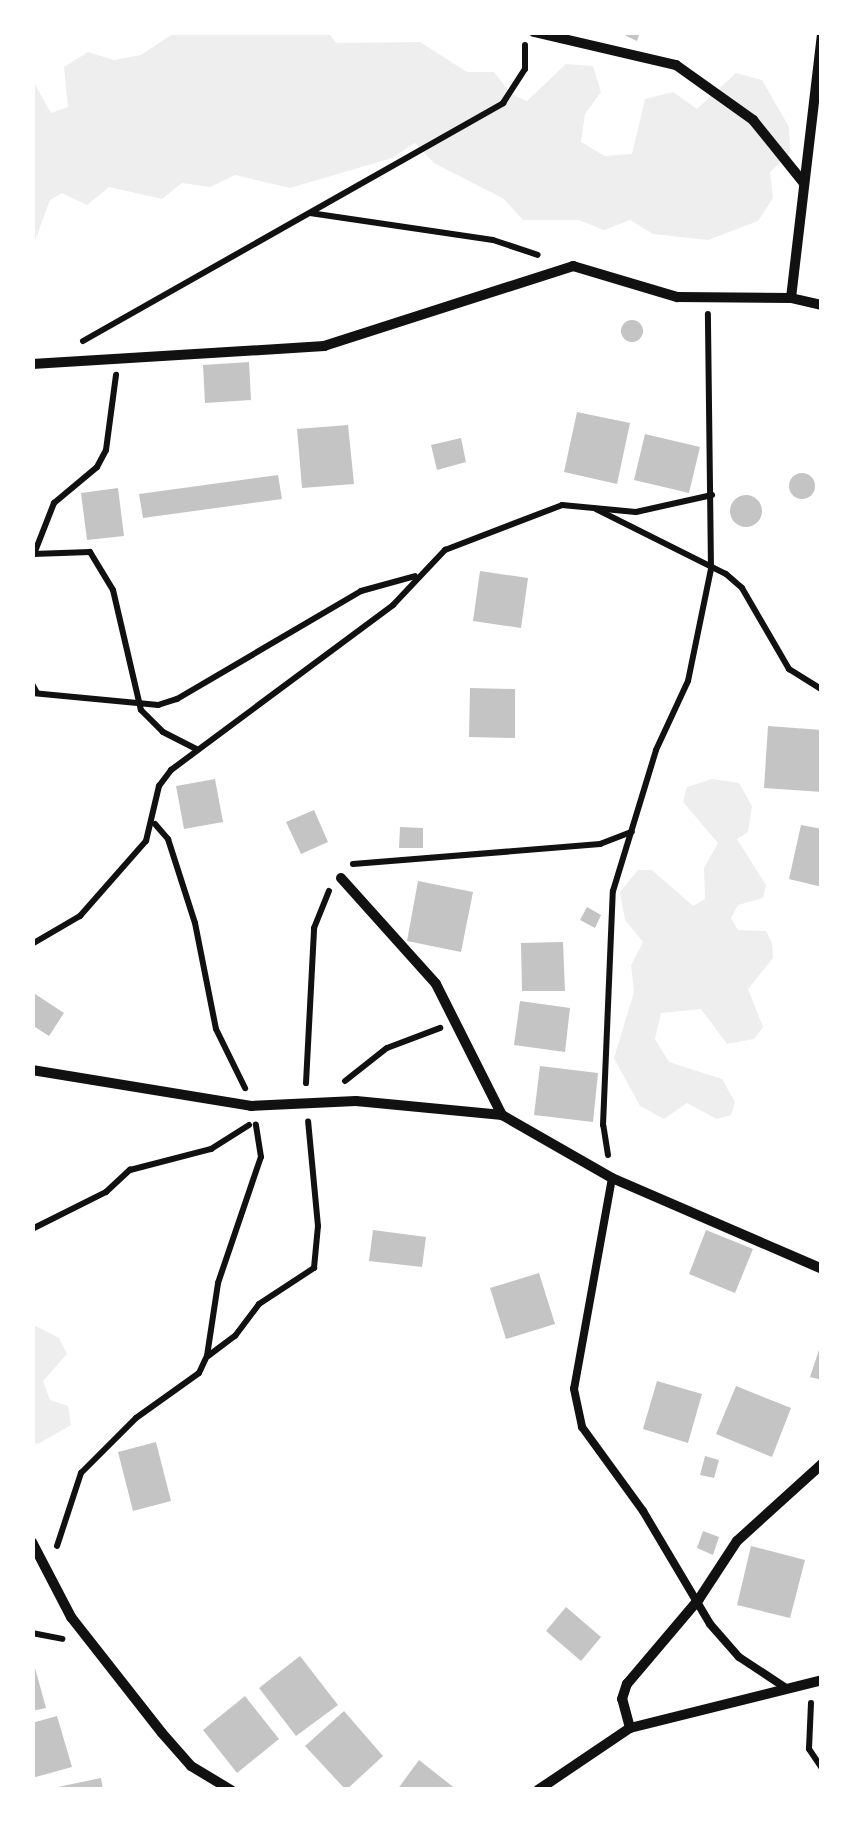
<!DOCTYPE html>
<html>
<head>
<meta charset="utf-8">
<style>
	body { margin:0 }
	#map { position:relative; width:854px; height:1822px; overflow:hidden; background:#fff; font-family:Lora,serif }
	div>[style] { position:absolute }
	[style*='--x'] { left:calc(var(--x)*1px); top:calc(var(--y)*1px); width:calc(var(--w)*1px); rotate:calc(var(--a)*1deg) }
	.green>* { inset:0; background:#eee }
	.building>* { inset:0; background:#c4c4c4 }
	.round { border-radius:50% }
	.path>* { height:6px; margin:-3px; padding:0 3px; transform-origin:3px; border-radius:3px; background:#111 }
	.service>* { height:8px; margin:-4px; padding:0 4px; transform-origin:4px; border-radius:4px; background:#111 }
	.minor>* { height:10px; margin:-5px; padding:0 5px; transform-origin:5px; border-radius:5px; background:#111 }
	span { translate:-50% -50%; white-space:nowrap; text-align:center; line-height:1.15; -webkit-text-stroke:10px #fff; paint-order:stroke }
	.frame { position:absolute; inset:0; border:35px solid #fff; pointer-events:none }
</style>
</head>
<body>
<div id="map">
	<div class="green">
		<div style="clip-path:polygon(174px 33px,329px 33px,336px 43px,420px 42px,467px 72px,494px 72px,511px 94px,527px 101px,566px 64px,593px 66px,601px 92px,585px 114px,581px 142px,605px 156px,632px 154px,645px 99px,673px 92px,697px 109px,736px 73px,762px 80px,789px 127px,790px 153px,770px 172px,773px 198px,758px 221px,708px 240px,653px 234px,630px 220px,604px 230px,579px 220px,523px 220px,504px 199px,434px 163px,415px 143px,392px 158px,290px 188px,235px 175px,210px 187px,182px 183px,162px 199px,109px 187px,87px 205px,62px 193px,50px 200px,33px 246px,32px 79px,51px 113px,68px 107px,64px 67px,88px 52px,114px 60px,141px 55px)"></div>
		<div style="clip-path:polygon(712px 779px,739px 783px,752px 806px,748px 832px,737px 839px,766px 885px,763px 898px,738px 905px,731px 918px,738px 930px,766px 931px,772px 943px,773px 958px,748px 989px,763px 1027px,754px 1039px,727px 1044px,701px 1009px,661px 1013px,655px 1039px,669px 1062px,722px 1079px,735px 1102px,731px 1115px,717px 1119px,687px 1103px,664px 1119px,640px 1106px,614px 1058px,634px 992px,631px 965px,643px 942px,625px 920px,620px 892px,638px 870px,652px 870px,693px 906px,705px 899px,704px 868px,718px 843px,683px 802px,687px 787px)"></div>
		<div style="clip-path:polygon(32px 1324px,59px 1338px,67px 1354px,43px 1381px,50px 1400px,68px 1406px,71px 1425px,38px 1444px,32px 1442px)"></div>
	</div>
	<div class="building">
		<div style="clip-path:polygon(618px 32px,640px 32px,637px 41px)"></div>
		<div class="round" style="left:621px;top:320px;width:22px;height:22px"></div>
		<div style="clip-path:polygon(249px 362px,251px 400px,205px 403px,203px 365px)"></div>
		<div style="clip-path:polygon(577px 412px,630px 423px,617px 484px,564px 472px)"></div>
		<div style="clip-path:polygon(348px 425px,354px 484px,302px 488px,297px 429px)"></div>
		<div style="clip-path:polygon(645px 434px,700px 447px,689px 493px,634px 480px)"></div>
		<div style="clip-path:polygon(461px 438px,466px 462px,437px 470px,431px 445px)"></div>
		<div class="round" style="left:789px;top:473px;width:26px;height:26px"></div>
		<div style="clip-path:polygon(278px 475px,282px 499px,143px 518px,139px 494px)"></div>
		<div style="clip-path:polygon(118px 488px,124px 536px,87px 540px,81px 493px)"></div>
		<div class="round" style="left:730px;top:495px;width:32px;height:32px"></div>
		<div style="clip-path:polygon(480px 571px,528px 578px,521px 628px,473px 621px)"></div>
		<div style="clip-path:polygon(470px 688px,515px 689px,515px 738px,469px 737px)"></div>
		<div style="clip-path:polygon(768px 726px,822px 730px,822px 792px,764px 788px)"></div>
		<div style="clip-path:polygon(215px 779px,223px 822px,184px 829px,176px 786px)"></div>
		<div style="clip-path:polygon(314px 810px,328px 842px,301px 854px,286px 822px)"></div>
		<div style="clip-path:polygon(801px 825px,822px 829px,822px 887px,789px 879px)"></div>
		<div style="clip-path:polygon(400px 827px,423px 828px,423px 848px,399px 848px)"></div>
		<div style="clip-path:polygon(418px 881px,473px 892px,461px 952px,407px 941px)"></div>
		<div style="clip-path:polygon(587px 907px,601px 915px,595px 928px,580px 920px)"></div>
		<div style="clip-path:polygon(563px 942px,565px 991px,522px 991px,521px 943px)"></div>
		<div style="clip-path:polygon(32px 992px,64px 1013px,49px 1036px,32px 1025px)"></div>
		<div style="clip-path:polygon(520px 1001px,570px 1008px,565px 1052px,514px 1045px)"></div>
		<div style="clip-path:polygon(540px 1066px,598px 1073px,593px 1122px,534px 1115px)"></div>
		<div style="clip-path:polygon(373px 1230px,426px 1237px,422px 1267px,369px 1261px)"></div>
		<div style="clip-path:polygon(706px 1230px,753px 1249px,735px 1293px,689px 1274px)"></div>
		<div style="clip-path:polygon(539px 1273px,555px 1324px,506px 1339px,490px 1288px)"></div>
		<div style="clip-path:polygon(821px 1344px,822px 1345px,822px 1380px,810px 1377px)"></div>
		<div style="clip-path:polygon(657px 1381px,702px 1394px,688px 1443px,643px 1429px)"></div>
		<div style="clip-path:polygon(736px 1386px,791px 1408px,772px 1457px,716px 1434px)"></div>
		<div style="clip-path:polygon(156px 1442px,171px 1501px,133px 1511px,118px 1452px)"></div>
		<div style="clip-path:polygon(705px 1456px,719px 1460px,714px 1478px,700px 1475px)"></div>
		<div style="clip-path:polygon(703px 1531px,719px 1537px,713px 1555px,697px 1548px)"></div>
		<div style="clip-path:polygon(751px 1546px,805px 1560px,790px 1618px,737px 1605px)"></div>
		<div style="clip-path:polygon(566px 1607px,601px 1637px,581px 1661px,546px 1631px)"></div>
		<div style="clip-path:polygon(300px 1656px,338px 1705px,296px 1736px,259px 1688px)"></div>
		<div style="clip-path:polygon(32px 1657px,46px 1708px,32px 1711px)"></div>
		<div style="clip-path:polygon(245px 1696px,279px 1739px,237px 1773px,203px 1730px)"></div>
		<div style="clip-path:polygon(344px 1711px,383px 1756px,346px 1790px,305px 1746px)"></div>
		<div style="clip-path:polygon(57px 1716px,72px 1767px,32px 1778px,32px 1723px)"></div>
		<div style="clip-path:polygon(419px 1760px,457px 1790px,397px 1790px)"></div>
		<div style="clip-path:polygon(101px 1778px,103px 1790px,53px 1790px,53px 1788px)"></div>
	</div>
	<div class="path">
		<div style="--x:310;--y:213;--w:185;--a:8.4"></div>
		<div style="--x:493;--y:240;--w:47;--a:18.4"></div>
		<div style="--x:83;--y:341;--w:483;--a:-29.5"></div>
		<div style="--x:503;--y:103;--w:40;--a:-57.1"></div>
		<div style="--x:525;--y:69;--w:24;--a:-90"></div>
		<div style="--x:596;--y:509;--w:145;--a:26.6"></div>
		<div style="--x:726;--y:574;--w:21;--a:41"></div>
		<div style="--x:742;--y:588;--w:94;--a:59.9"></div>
		<div style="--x:789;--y:669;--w:39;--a:32"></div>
		<div style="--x:33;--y:554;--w:57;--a:-2"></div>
		<div style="--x:90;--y:552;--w:44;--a:58.8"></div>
		<div style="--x:113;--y:590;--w:123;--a:76.9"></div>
		<div style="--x:141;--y:710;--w:31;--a:45"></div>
		<div style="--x:163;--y:732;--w:39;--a:27"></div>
		<div style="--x:34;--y:554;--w:55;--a:-68.6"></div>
		<div style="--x:54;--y:503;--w:56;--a:-39.9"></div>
		<div style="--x:97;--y:467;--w:19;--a:-62"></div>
		<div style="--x:106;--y:450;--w:76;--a:-82.4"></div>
		<div style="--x:32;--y:684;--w:10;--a:61"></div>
		<div style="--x:32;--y:693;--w:127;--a:5.4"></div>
		<div style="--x:158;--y:705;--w:20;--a:-18"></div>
		<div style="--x:177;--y:699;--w:213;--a:-30.4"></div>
		<div style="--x:361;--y:591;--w:56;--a:-15.5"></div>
		<div style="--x:155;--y:824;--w:20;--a:49"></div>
		<div style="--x:168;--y:839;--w:88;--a:72.2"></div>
		<div style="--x:195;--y:923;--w:108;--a:78.8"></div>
		<div style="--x:216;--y:1029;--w:66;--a:63.8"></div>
		<div style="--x:353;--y:864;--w:248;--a:-4.6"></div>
		<div style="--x:600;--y:844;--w:34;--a:-21"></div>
		<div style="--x:32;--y:944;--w:56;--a:-30.3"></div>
		<div style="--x:80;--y:916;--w:100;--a:-48.7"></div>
		<div style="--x:146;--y:841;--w:57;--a:-76.7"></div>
		<div style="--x:159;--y:786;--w:20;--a:-53"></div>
		<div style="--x:171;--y:770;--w:277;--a:-36.6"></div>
		<div style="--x:393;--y:605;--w:76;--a:-46.6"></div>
		<div style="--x:445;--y:550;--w:125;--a:-21"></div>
		<div style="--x:562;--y:505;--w:74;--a:5.4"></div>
		<div style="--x:636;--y:512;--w:78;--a:-12.6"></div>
		<div style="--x:345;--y:1081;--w:53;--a:-38.2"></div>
		<div style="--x:387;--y:1048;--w:57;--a:-20.7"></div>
		<div style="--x:306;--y:1083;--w:155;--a:-87"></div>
		<div style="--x:314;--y:928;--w:40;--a:-68"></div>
		<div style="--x:608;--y:1155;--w:30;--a:-99"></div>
		<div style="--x:603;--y:1125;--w:234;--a:-87.6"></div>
		<div style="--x:613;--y:891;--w:147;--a:-73"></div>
		<div style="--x:656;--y:750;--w:76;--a:-65.1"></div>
		<div style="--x:688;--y:681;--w:114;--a:-78.4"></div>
		<div style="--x:711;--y:569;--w:255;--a:-90.7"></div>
		<div style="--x:32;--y:1229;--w:83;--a:-26.6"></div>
		<div style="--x:106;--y:1192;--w:33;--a:-43"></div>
		<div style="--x:130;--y:1170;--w:84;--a:-14.5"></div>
		<div style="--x:211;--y:1149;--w:45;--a:-32.3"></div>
		<div style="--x:208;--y:1356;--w:34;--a:-37"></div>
		<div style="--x:235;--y:1336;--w:40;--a:-53"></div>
		<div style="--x:259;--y:1304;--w:66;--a:-33.2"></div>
		<div style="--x:314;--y:1268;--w:42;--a:-84.6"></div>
		<div style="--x:318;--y:1226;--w:105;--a:-95.4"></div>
		<div style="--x:57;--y:1546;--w:77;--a:-71.8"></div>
		<div style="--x:81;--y:1473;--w:78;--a:-45"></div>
		<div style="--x:136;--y:1418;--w:77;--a:-35.5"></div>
		<div style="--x:199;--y:1373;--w:19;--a:-65"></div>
		<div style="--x:207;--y:1356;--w:74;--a:-81.4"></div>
		<div style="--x:218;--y:1283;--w:133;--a:-71.2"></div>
		<div style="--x:261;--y:1157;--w:33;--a:-99"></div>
		<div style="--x:32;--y:1633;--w:31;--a:11"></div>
		<div style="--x:811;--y:1703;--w:46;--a:92.5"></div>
		<div style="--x:809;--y:1749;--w:23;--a:56"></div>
	</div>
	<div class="service">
		<div style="--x:612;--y:1178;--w:214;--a:100.2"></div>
		<div style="--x:574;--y:1389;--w:39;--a:78"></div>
		<div style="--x:582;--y:1427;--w:104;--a:54"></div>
		<div style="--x:643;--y:1511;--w:131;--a:59.3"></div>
		<div style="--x:710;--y:1624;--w:44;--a:48.7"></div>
		<div style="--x:739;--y:1657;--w:56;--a:33.4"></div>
	</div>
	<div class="minor">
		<div style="--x:534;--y:32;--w:146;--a:13.1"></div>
		<div style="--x:676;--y:65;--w:95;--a:35.5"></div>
		<div style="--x:753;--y:120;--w:80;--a:51.1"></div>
		<div style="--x:791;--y:298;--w:267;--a:-83.3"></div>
		<div style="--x:32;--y:364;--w:293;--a:-3.5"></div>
		<div style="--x:324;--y:346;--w:262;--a:-17.8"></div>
		<div style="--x:573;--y:266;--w:109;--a:16.6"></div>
		<div style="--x:677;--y:297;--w:114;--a:0.5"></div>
		<div style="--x:791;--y:298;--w:32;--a:13"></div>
		<div style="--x:341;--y:878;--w:142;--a:48.1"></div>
		<div style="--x:436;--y:984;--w:147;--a:63.3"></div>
		<div style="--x:502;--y:1115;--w:127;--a:29.8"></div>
		<div style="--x:612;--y:1178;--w:229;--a:23.4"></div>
		<div style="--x:32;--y:1070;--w:222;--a:9.3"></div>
		<div style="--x:251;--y:1106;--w:105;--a:-2.7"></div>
		<div style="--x:356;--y:1101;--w:147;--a:5.5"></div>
		<div style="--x:32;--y:1542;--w:85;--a:62.5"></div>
		<div style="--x:71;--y:1617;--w:147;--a:51.9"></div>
		<div style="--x:162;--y:1733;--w:44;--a:48.7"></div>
		<div style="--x:191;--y:1766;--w:47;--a:31"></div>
		<div style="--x:630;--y:1728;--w:30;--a:-105"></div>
		<div style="--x:622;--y:1699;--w:16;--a:-72"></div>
		<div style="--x:627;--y:1684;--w:111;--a:-49.7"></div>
		<div style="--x:699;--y:1599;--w:69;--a:-56.8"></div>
		<div style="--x:737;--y:1541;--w:115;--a:-42.2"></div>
		<div style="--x:538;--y:1790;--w:111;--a:-34"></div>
		<div style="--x:630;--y:1728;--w:198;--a:-14"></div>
	</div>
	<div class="frame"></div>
</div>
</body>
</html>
